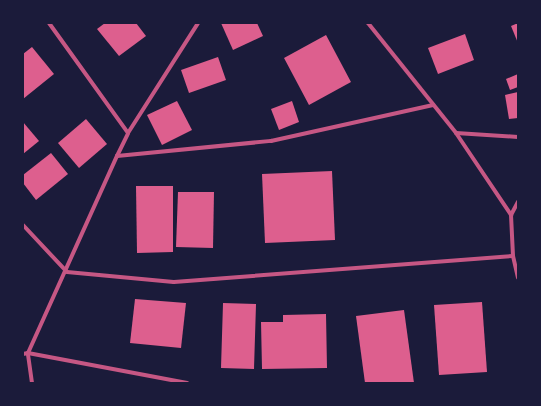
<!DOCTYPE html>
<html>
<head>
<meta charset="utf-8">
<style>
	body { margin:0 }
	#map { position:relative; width:541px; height:406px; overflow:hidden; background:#1b1b3a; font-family:Lato,sans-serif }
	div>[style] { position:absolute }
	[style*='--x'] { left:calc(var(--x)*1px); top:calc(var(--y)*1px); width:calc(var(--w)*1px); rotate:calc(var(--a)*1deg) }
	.building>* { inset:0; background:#dd5f8e }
	.minor>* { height:4px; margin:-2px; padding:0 2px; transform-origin:2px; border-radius:2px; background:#c65784 }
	span { translate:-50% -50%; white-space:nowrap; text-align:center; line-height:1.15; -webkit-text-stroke:3px #1b1b3a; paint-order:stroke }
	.frame { position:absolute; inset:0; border:24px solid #1b1b3a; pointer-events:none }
</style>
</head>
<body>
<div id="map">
	<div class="building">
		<div style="clip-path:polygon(105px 23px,136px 23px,146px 36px,119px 56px,97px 29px)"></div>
		<div style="clip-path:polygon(221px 23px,257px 23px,263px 36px,233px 50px)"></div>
		<div style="clip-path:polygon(518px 23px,518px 43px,511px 26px)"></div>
		<div style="clip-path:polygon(465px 34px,474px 60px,438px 74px,428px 48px)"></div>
		<div style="clip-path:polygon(326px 35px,351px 82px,309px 105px,284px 58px)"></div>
		<div style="clip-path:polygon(32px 47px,54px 74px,23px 99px,23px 54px)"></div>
		<div style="clip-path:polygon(218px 57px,226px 80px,189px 93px,181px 70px)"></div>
		<div style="clip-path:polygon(518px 74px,518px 87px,510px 90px,506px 79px)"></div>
		<div style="clip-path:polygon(518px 92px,518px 118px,509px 119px,505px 95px)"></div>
		<div style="clip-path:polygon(177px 101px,192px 130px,162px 145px,147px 115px)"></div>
		<div style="clip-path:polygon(292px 101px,299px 122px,279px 130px,271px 109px)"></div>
		<div style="clip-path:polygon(86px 119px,107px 144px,79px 168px,58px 143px)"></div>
		<div style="clip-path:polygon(23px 122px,39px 141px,23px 154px)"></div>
		<div style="clip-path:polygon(51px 153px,68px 174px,36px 200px,23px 183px,23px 175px)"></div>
		<div style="clip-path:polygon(332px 171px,335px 240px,265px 243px,262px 174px)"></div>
		<div style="clip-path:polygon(136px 186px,173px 186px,173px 252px,137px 253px)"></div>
		<div style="clip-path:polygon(178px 192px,214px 192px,213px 248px,176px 247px)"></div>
		<div style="clip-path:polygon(135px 299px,186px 303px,181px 348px,130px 343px)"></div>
		<div style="clip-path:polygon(482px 302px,487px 372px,439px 375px,434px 305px)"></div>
		<div style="clip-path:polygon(223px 303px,256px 304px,254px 369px,221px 368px)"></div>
		<div style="clip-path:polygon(404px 310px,414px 383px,365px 383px,356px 316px)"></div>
		<div style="clip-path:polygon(326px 314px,327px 368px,262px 369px,261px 322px,283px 322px,283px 315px)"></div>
	</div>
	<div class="minor">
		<div style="--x:49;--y:23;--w:135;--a:54.3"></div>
		<div style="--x:368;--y:23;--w:141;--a:51.3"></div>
		<div style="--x:456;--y:133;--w:99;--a:56.1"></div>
		<div style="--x:511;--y:215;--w:41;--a:87.2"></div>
		<div style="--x:513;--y:256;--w:22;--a:77"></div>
		<div style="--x:456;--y:133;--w:62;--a:3.7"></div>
		<div style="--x:117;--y:156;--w:155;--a:-5.6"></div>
		<div style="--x:271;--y:141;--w:166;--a:-12.5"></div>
		<div style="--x:511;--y:215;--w:15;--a:-62"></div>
		<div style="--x:23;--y:225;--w:64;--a:46.9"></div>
		<div style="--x:67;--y:272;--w:107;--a:5.3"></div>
		<div style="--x:174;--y:282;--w:340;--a:-4.4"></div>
		<div style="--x:23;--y:354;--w:5;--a:-11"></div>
		<div style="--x:28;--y:353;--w:162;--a:10.7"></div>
		<div style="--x:32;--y:383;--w:30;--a:-98"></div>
		<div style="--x:28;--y:353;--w:216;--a:-65.7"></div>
		<div style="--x:117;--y:156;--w:25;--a:-64"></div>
		<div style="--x:128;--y:133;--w:130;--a:-57.5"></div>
	</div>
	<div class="frame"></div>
</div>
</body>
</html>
